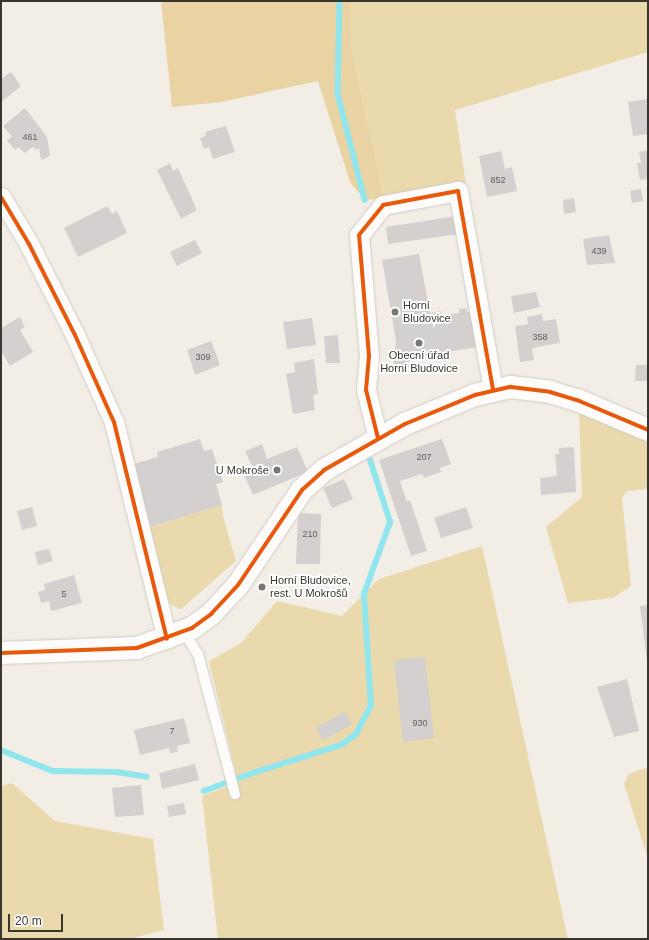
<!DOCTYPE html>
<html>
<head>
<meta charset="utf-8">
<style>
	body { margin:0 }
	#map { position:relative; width:649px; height:940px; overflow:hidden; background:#f2eee6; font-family:Arial,sans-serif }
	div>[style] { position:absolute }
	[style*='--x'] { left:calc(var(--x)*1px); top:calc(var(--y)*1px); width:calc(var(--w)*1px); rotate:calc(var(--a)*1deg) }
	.green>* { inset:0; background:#ebd9ae }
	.forest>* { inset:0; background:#ead3a2 }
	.stream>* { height:5.5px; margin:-2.75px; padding:0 2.75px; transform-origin:2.75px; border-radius:2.75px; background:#91e6ee }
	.building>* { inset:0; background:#d4d0cf }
	.roads { filter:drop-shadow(0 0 1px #cfccc5) drop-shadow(0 0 1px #cfccc5) }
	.service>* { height:10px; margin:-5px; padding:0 5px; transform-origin:5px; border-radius:5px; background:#fdfcfb }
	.minor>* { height:19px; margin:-9.5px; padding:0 9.5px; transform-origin:9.5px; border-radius:9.5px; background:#fdfcfb }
	.tertiary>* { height:22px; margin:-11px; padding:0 11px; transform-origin:11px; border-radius:11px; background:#fdfcfb }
	.cycleway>* { height:4px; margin:-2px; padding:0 2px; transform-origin:2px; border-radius:2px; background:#e8590c }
	.dots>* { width:11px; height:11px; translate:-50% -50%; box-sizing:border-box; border:2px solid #fff; border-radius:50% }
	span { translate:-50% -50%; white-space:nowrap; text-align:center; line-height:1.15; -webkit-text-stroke:3.5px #fff; paint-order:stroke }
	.number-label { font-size:9px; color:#605c58 }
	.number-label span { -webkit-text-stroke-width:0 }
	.poi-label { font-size:11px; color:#393630 }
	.left { translate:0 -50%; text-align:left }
	.right { translate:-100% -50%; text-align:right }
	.frame { position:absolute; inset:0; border:2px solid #393630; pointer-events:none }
	.scale { position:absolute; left:8px; top:914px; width:55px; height:18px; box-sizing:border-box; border:2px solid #393630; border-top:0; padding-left:5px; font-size:12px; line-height:14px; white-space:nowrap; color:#393630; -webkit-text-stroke:3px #fff; paint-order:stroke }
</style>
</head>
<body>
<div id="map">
	<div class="green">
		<div style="clip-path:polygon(351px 1px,648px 1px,648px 52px,455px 110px,466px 184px,384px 198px,352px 51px)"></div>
		<div style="clip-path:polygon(579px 413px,648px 442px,648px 489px,627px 491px,622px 498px,631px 586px,613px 598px,568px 603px,546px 527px,582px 497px)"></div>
		<div style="clip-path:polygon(222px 505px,223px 516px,236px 561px,181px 609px,169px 604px,150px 527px)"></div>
		<div style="clip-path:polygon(482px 546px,568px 939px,218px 939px,202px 796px,238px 782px,209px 661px,241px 643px,277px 601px,342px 616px,379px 579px)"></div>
		<div style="clip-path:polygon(648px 767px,648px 859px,624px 784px,629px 774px)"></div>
		<div style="clip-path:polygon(12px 783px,55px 821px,153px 839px,164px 930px,130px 939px,1px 939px,1px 786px)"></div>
	</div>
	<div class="forest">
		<div style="clip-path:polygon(161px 1px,351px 1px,352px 51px,384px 198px,365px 200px,350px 182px,318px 81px,221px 102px,172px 107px)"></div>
	</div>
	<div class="stream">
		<div style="--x:340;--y:1;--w:93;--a:91.2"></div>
		<div style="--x:338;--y:94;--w:109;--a:75.7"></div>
		<div style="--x:1;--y:750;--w:56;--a:22"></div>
		<div style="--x:53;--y:771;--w:64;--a:0.9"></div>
		<div style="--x:117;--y:772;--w:30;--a:9"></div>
		<div style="--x:204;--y:791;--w:49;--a:-20.3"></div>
		<div style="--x:250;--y:774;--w:96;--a:-17.7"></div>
		<div style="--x:341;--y:745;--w:19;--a:-36"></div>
		<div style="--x:356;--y:734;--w:32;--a:-62"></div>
		<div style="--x:371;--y:706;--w:112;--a:-93.6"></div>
		<div style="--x:364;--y:594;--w:77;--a:-70.1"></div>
		<div style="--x:390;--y:522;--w:65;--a:-107.9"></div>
	</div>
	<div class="building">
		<div style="clip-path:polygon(11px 72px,21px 86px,1px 102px,1px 79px)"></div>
		<div style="clip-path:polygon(648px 99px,648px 134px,633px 136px,628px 102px)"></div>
		<div style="clip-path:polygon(25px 108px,47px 137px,50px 156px,41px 160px,39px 148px,36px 150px,33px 147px,24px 153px,19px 147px,15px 150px,7px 140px,12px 137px,3px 126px)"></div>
		<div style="clip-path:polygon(226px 126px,235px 152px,213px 159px,209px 147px,204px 149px,200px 138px,206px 136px,205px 132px)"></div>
		<div style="clip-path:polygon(648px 150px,648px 179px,640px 180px,637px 163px,641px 163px,639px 152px)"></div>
		<div style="clip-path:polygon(501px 151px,505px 169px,512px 167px,517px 191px,487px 197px,479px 156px)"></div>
		<div style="clip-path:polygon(170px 163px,173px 171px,178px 168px,197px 210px,181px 219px,157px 170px)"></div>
		<div style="clip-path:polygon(641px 189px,643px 201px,632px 203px,630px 191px)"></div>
		<div style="clip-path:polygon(574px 198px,576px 212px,564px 214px,563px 200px)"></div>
		<div style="clip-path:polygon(107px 206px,112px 214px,117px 211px,127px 233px,78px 257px,64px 228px)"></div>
		<div style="clip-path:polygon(457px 216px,460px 234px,388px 244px,386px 227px)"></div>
		<div style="clip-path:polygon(609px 235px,615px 263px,587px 265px,583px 239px)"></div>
		<div style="clip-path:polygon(195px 240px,202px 253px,177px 266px,170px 252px)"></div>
		<div style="clip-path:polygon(419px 254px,430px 313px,441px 311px,441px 316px,459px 313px,459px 309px,466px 308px,467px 312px,473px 311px,478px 347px,409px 358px,410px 367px,393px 367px,396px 341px,382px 260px)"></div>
		<div style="clip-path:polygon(536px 292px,540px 307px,514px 313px,511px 296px)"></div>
		<div style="clip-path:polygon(542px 314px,543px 321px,556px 319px,560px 343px,532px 348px,534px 360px,520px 362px,515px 326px,528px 324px,527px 317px)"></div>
		<div style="clip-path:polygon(20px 317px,25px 327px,20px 330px,33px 352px,10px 366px,1px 351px,1px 328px)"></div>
		<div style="clip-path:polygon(312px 318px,316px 345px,287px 349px,283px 322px)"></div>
		<div style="clip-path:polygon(338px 335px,340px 363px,326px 363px,324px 336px)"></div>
		<div style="clip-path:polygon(211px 341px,220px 365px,195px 375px,187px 350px)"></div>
		<div style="clip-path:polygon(314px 359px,318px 394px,313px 395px,315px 410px,293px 414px,286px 374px,295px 372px,294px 363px)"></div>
		<div style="clip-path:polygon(636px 365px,648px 365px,648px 381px,635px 381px)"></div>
		<div style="clip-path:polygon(200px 439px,204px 451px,212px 449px,223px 482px,216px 484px,222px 505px,150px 527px,134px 464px,158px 457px,157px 452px)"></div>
		<div style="clip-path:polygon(442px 439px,451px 464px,440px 468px,441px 472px,424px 478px,422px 474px,400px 481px,407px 502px,410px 500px,427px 551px,411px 556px,379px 460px)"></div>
		<div style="clip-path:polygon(262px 444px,267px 459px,297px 447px,308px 472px,253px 495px,242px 470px,252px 466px,245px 451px)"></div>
		<div style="clip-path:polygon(574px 447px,576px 492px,541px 495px,540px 478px,557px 476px,555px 454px,559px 454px,559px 448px)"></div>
		<div style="clip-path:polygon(344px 479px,353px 499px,332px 508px,323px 488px)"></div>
		<div style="clip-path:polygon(32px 507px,37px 526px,22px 530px,17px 511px)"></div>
		<div style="clip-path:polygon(466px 507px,473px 528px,441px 538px,434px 518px)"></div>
		<div style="clip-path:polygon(298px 513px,321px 514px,320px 564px,296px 564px)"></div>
		<div style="clip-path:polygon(49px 549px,53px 561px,38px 565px,35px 552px)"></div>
		<div style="clip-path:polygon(74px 575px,82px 603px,51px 611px,49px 601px,41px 603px,38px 592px,45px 590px,44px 584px)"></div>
		<div style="clip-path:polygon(648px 605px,648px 661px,647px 661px,640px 606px)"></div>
		<div style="clip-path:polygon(425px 657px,434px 738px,403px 742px,394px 660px)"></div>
		<div style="clip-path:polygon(627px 679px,639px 731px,614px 737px,597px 687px)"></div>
		<div style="clip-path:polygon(345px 711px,352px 724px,323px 740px,316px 728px)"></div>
		<div style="clip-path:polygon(184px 718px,190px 743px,177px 746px,178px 752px,170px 753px,169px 748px,140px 755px,134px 730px)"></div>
		<div style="clip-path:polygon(195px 764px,199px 780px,162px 789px,159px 773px)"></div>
		<div style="clip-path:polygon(141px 785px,144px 815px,115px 817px,112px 788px)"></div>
		<div style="clip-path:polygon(184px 803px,186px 814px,169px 817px,167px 806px)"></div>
	</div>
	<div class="roads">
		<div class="service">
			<div style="--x:184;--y:632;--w:26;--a:58"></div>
			<div style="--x:198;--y:654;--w:145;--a:75.2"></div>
		</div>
		<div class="minor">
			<div style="--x:1;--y:197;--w:55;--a:59.2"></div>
			<div style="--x:29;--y:244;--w:102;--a:63.2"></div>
			<div style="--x:75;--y:335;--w:95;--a:65.9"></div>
			<div style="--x:114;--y:422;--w:223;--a:76.3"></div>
			<div style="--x:378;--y:438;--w:49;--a:-104"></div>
			<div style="--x:366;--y:390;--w:34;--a:-85"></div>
			<div style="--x:369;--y:356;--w:121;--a:-94.7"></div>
			<div style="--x:359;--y:235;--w:38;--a:-51"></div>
			<div style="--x:383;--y:205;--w:76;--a:-10.6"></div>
			<div style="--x:458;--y:191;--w:201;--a:80"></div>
		</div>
		<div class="tertiary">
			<div style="--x:1;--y:653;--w:136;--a:-2.1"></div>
			<div style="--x:137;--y:648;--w:59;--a:-20"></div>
			<div style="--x:192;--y:628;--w:24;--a:-36"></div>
			<div style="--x:211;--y:614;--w:40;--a:-47"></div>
			<div style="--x:238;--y:585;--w:115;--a:-56"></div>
			<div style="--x:302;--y:490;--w:30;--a:-42"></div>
			<div style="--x:324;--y:470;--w:93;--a:-29.6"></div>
			<div style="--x:405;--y:424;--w:76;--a:-22.5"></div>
			<div style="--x:475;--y:395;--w:37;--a:-13"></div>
			<div style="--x:511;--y:387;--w:39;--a:7"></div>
			<div style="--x:550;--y:392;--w:28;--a:17"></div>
			<div style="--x:577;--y:400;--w:77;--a:22.9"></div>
		</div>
	</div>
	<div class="cycleway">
		<div style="--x:1;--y:197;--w:55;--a:59.2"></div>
		<div style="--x:29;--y:244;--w:102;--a:63.2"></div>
		<div style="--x:75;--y:335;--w:95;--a:65.9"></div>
		<div style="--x:114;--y:422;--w:223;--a:76.3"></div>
		<div style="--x:378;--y:438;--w:49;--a:-104"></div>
		<div style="--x:366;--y:390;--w:34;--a:-85"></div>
		<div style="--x:369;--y:356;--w:121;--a:-94.7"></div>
		<div style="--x:359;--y:235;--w:38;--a:-51"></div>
		<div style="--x:383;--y:205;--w:76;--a:-10.6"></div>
		<div style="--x:458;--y:191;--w:201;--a:80"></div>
		<div style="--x:1;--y:653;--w:136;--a:-2.1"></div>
		<div style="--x:137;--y:648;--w:59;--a:-20"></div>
		<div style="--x:192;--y:628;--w:24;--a:-36"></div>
		<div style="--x:211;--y:614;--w:40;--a:-47"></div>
		<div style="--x:238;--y:585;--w:115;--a:-56"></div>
		<div style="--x:302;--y:490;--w:30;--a:-42"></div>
		<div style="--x:324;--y:470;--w:93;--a:-29.6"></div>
		<div style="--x:405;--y:424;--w:76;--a:-22.5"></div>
		<div style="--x:475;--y:395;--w:37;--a:-13"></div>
		<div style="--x:511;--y:387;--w:39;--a:7"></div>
		<div style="--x:550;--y:392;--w:28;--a:17"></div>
		<div style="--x:577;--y:400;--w:77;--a:22.9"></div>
	</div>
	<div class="dots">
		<div style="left:395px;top:312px;background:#7a7670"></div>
		<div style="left:419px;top:343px;background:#7a7670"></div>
		<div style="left:277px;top:470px;background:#7a7670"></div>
		<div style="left:262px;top:587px;background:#7a7670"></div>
	</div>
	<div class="number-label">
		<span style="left:30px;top:137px">461</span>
		<span style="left:498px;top:180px">852</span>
		<span style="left:599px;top:251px">439</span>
		<span style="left:540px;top:337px">358</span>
		<span style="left:203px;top:357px">309</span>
		<span style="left:424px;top:457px">207</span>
		<span style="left:310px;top:534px">210</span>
		<span style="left:64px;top:594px">5</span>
		<span style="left:420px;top:723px">930</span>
		<span style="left:172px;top:731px">7</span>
	</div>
	<div class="poi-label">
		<span class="left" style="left:403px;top:312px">Horní<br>Bludovice</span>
		<span style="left:419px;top:362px">Obecní úřad<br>Horní Bludovice</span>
		<span class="right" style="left:269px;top:470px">U Mokroše</span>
		<span class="left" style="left:270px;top:587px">Horní Bludovice,<br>rest. U Mokrošů</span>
	</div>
	<div class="frame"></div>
	<div class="scale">20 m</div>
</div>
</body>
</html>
